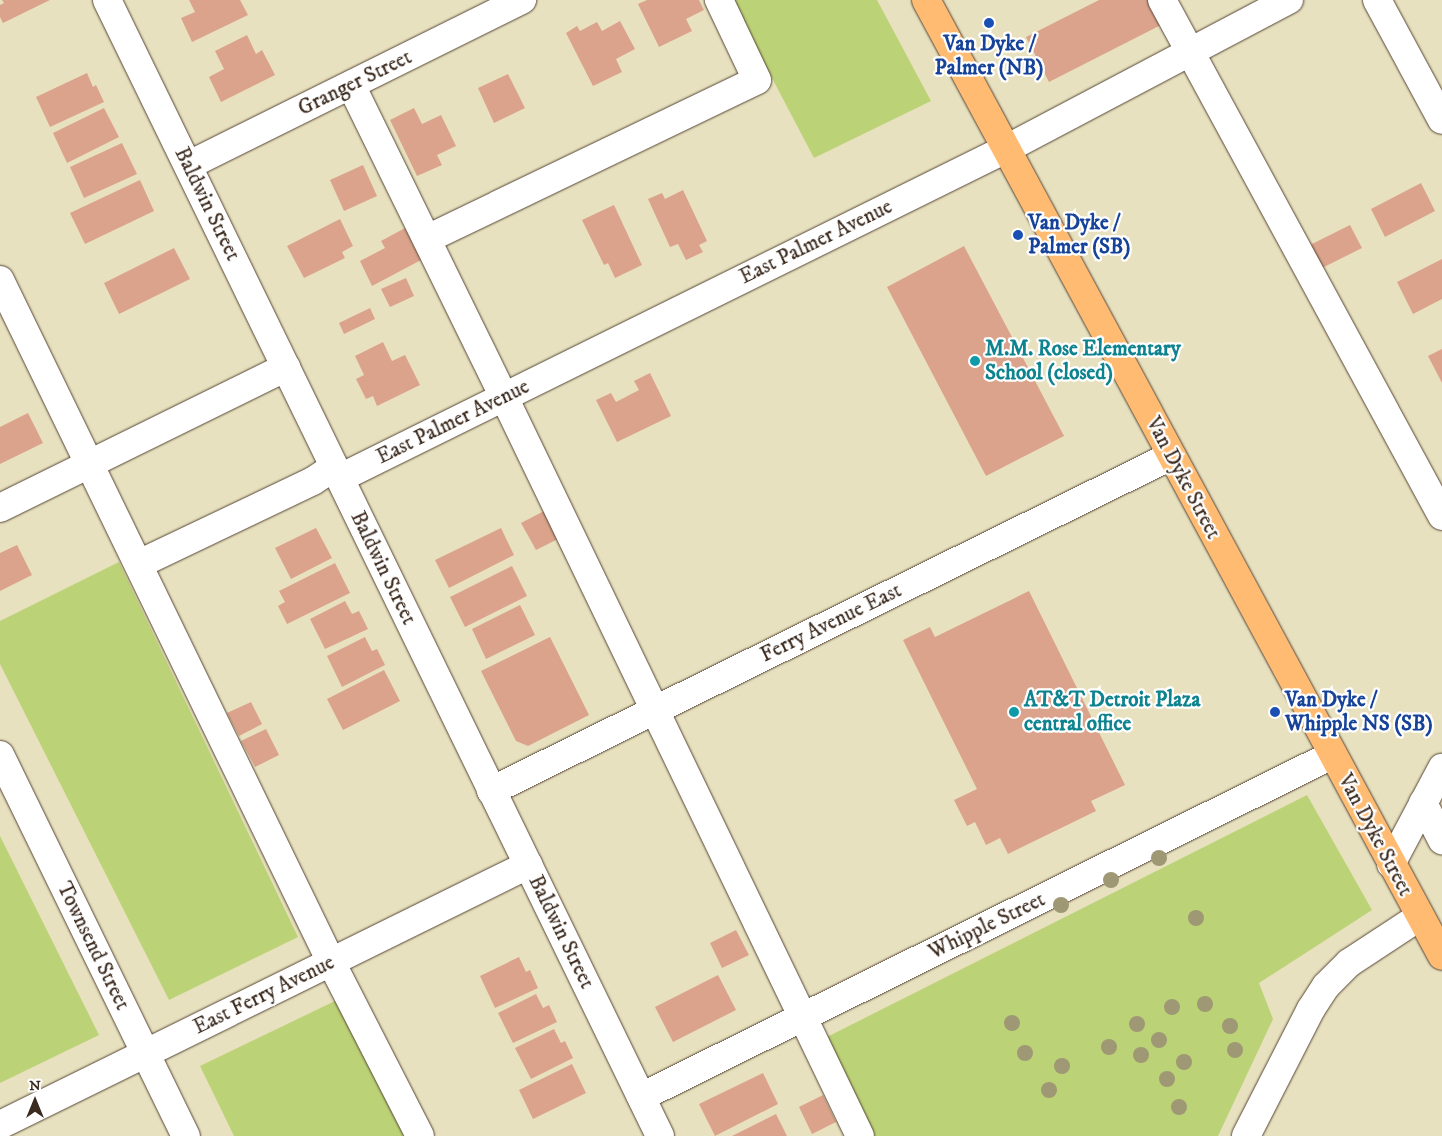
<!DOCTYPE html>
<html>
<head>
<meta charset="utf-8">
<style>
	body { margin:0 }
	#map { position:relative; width:1442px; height:1136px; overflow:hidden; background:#e8e1bf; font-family:"IM FELL DW Pica",serif }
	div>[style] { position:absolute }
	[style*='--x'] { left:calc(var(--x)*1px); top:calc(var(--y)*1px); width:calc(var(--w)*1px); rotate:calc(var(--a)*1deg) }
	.green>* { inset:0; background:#bcd276 }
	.building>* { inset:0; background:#dba38c }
	.roads { filter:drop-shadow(0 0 1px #554536) drop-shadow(0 0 1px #554536) }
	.minor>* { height:28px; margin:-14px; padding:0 14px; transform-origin:14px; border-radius:14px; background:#fff }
	.major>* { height:28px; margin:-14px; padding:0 14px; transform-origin:14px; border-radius:14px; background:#ffbb71 }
	.trees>* { width:16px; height:16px; margin:-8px; border-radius:50%; background:#9e9875 }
	.dots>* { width:14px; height:14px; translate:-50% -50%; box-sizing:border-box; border:2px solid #fff; border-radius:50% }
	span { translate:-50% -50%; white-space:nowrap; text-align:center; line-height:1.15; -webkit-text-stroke:4.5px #fff; paint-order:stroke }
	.transit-label { font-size:21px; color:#164399; font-weight:700 }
	.left { translate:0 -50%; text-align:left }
	.street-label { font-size:21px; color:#3b2a1e }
	.culture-label { font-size:21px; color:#0d838f; font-weight:700 }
	.north { position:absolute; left:10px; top:1076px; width:50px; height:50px; -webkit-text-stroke:4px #fff; paint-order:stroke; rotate:0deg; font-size:14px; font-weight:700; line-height:20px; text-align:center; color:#3b2a1e }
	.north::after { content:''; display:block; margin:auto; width:18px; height:22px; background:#3b2a1e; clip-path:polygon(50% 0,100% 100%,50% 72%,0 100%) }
</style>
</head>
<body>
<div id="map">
	<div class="green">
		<div style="clip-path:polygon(731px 0,877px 0,931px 101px,814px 158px)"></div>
		<div style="clip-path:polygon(119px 562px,298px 937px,169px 1000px,0 664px,0 621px)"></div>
		<div style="clip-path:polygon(1307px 795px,1372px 910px,1259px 983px,1273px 1019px,1218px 1136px,872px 1136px,825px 1038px)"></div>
		<div style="clip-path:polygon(0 836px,99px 1035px,0 1083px)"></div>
		<div style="clip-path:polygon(337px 1000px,404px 1136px,234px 1136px,200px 1066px)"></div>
	</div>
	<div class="building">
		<div style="clip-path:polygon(2px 0,50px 0,3px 23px,0 17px,0 5px,4px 3px)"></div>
		<div style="clip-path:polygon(189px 0,240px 0,248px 15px,192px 42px,181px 18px,195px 12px)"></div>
		<div style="clip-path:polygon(647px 0,699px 0,704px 10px,686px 19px,692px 31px,659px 47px,638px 4px)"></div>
		<div style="clip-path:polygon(1099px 0,1148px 0,1161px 25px,1049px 82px,1026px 37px)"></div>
		<div style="clip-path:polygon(620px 21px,635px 49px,616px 59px,622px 72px,593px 86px,566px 33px,577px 26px,580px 31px,597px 22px,602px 31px)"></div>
		<div style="clip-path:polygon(247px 35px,256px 54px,262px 50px,275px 75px,221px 102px,209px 77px,224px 69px,215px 51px)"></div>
		<div style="clip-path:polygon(87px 73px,93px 87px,96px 85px,104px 102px,50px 127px,36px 97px)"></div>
		<div style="clip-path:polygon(508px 74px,525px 108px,494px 123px,478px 88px)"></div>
		<div style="clip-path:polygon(104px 108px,119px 137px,67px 163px,53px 133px)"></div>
		<div style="clip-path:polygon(414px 108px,422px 124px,441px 115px,456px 146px,437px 155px,442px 165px,417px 176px,390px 120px)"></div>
		<div style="clip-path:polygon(122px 143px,137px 174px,84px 198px,70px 167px)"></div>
		<div style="clip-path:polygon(363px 165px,377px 196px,344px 211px,330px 180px)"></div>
		<div style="clip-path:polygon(140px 180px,154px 211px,85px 244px,70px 213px)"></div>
		<div style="clip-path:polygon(1421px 183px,1435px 211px,1385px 237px,1371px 209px)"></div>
		<div style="clip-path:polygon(683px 190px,707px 241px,699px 245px,703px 252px,686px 260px,678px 244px,670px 247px,648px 199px,662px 193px,665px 199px)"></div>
		<div style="clip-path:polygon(614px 205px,642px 265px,615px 278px,608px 263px,604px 265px,582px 220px)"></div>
		<div style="clip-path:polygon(340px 219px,353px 246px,342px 252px,345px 258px,304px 278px,287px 246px)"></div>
		<div style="clip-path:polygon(1350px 225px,1362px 248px,1320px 269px,1308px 246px)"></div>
		<div style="clip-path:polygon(405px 228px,421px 260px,372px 286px,360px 261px,385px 248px,381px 241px)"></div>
		<div style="clip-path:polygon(964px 246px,1064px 436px,986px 476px,887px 287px)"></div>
		<div style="clip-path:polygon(174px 248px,190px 279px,119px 314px,104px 283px)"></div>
		<div style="clip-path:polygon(1442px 259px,1442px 299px,1413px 314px,1397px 282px)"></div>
		<div style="clip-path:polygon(406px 278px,414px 296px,390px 307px,381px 289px)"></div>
		<div style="clip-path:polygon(370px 308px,375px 319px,344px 334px,339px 323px)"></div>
		<div style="clip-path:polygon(383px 342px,392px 361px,405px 355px,420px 385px,377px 406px,373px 396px,366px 399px,356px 379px,364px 375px,355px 356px)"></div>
		<div style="clip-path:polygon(1442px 349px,1442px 383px,1428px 356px)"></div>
		<div style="clip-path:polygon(650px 373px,671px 416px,617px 442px,596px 400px,611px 393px,616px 402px,639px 390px,634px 381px)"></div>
		<div style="clip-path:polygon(28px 413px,43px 443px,0 464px,0 427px)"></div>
		<div style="clip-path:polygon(546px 510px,560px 538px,536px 550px,521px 523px)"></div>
		<div style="clip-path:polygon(316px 528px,332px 558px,291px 579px,275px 548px)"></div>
		<div style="clip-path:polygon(501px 528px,514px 555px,449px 588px,435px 560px)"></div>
		<div style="clip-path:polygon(17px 545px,32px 575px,0 591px,0 553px)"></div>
		<div style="clip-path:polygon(335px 563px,350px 593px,287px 624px,278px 606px,285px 602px,279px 591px)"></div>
		<div style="clip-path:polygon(512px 566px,527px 596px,465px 627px,450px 597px)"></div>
		<div style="clip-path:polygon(1029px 591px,1125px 785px,1091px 801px,1096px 811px,1008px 854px,1000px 838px,986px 845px,975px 822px,967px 826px,954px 800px,977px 789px,903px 640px,930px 627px,935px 637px)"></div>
		<div style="clip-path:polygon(345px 601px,352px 614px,359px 611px,368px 629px,325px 649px,310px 619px)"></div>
		<div style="clip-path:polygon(520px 605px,535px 635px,486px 659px,472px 629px)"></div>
		<div style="clip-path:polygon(365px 637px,372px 651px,377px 649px,385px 665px,342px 687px,327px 656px)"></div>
		<div style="clip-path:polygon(550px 637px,589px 715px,528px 746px,516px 741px,481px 671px)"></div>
		<div style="clip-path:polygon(384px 670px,400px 701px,343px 730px,327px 699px)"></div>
		<div style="clip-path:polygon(251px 702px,262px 724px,239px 736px,227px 713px)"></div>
		<div style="clip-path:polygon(266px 729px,279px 755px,255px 767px,241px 741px)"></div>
		<div style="clip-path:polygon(736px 930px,749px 955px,722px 968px,710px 943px)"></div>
		<div style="clip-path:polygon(519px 957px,526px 972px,530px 970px,538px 988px,495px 1008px,480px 976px)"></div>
		<div style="clip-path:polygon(718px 975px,736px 1010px,673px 1042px,655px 1007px)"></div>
		<div style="clip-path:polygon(536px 994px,543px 1008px,549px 1005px,557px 1022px,513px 1043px,498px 1013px)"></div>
		<div style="clip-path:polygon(554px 1029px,561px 1043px,565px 1041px,573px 1058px,531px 1079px,515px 1048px)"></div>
		<div style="clip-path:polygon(572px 1064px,586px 1093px,533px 1119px,519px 1090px)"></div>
		<div style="clip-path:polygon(763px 1073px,778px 1104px,715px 1136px,699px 1104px)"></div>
		<div style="clip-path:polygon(823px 1095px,836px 1122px,812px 1134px,799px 1107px)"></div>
		<div style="clip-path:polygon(776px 1114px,787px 1136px,732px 1136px)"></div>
	</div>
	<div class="roads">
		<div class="minor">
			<div style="--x:107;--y:0;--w:1263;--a:64.04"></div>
			<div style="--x:1162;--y:0;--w:587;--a:61.51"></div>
			<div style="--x:1377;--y:0;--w:136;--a:61.6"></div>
			<div style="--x:351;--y:85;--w:347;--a:63.9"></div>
			<div style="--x:504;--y:397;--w:820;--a:64.28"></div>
			<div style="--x:189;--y:165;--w:372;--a:-26.4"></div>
			<div style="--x:427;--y:239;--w:366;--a:-25.7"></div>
			<div style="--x:757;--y:80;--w:89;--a:-115.4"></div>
			<div style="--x:0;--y:280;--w:758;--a:64.11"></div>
			<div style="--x:331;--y:962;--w:195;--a:62.9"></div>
			<div style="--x:340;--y:478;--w:743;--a:-26.29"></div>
			<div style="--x:1006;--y:149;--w:320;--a:-27.8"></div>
			<div style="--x:0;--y:508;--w:319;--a:-26.2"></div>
			<div style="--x:139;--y:564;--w:193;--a:-25.5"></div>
			<div style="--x:313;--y:481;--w:25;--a:-34"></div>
			<div style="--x:0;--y:755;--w:424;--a:64"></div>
			<div style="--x:491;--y:791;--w:758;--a:-26.23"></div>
			<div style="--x:1423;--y:803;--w:42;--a:62.8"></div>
			<div style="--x:1391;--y:864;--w:109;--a:-62"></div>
			<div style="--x:641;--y:1097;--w:771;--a:-26.33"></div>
			<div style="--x:0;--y:1125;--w:589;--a:-26.22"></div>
			<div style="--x:1246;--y:1136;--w:143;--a:-62.9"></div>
			<div style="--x:1311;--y:1009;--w:27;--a:-57"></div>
			<div style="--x:1326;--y:986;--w:33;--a:-45"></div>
			<div style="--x:1349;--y:963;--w:84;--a:-33.3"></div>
		</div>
		<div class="major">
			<div style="--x:926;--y:0;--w:1086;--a:61.64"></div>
		</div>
	</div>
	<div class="trees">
		<div style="left:1159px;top:858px"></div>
		<div style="left:1111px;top:880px"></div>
		<div style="left:1061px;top:905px"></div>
		<div style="left:1196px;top:918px"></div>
		<div style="left:1205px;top:1004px"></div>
		<div style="left:1172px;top:1007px"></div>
		<div style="left:1012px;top:1023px"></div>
		<div style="left:1137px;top:1024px"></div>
		<div style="left:1230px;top:1026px"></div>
		<div style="left:1159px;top:1040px"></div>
		<div style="left:1109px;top:1047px"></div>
		<div style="left:1235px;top:1050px"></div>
		<div style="left:1025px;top:1053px"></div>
		<div style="left:1141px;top:1055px"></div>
		<div style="left:1184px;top:1062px"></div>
		<div style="left:1062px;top:1066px"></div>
		<div style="left:1167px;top:1079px"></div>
		<div style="left:1049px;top:1090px"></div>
		<div style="left:1179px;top:1107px"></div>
	</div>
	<div class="dots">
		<div style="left:989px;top:23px;background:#1a4fb4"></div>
		<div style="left:1018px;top:235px;background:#1a4fb4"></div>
		<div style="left:975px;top:361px;background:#0f9aa8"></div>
		<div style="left:1014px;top:712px;background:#0f9aa8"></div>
		<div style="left:1275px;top:712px;background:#1a4fb4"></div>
	</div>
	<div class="transit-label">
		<span style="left:989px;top:56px">Van Dyke /<br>Palmer (NB)</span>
		<span class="left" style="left:1028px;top:235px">Van Dyke /<br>Palmer (SB)</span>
		<span class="left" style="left:1285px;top:712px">Van Dyke /<br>Whipple NS (SB)</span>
	</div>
	<div class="street-label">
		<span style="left:355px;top:83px;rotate:-26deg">Granger Street</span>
		<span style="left:207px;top:204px;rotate:64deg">Baldwin Street</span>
		<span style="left:816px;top:242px;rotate:-26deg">East Palmer Avenue</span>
		<span style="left:453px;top:422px;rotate:-26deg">East Palmer Avenue</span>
		<span style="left:1183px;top:478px;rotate:62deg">Van Dyke Street</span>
		<span style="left:383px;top:568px;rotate:64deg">Baldwin Street</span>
		<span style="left:831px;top:623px;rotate:-26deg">Ferry Avenue East</span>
		<span style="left:1375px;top:835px;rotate:62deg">Van Dyke Street</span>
		<span style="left:987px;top:926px;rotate:-26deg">Whipple Street</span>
		<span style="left:561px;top:932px;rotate:64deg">Baldwin Street</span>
		<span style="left:93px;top:946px;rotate:64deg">Townsend Street</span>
		<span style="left:264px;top:995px;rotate:-26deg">East Ferry Avenue</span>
	</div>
	<div class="culture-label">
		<span class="left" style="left:985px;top:361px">M.M. Rose Elementary<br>School (closed)</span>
		<span class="left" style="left:1024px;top:712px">AT&amp;T Detroit Plaza<br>central office</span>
	</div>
	<div class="north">N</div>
</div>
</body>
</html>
